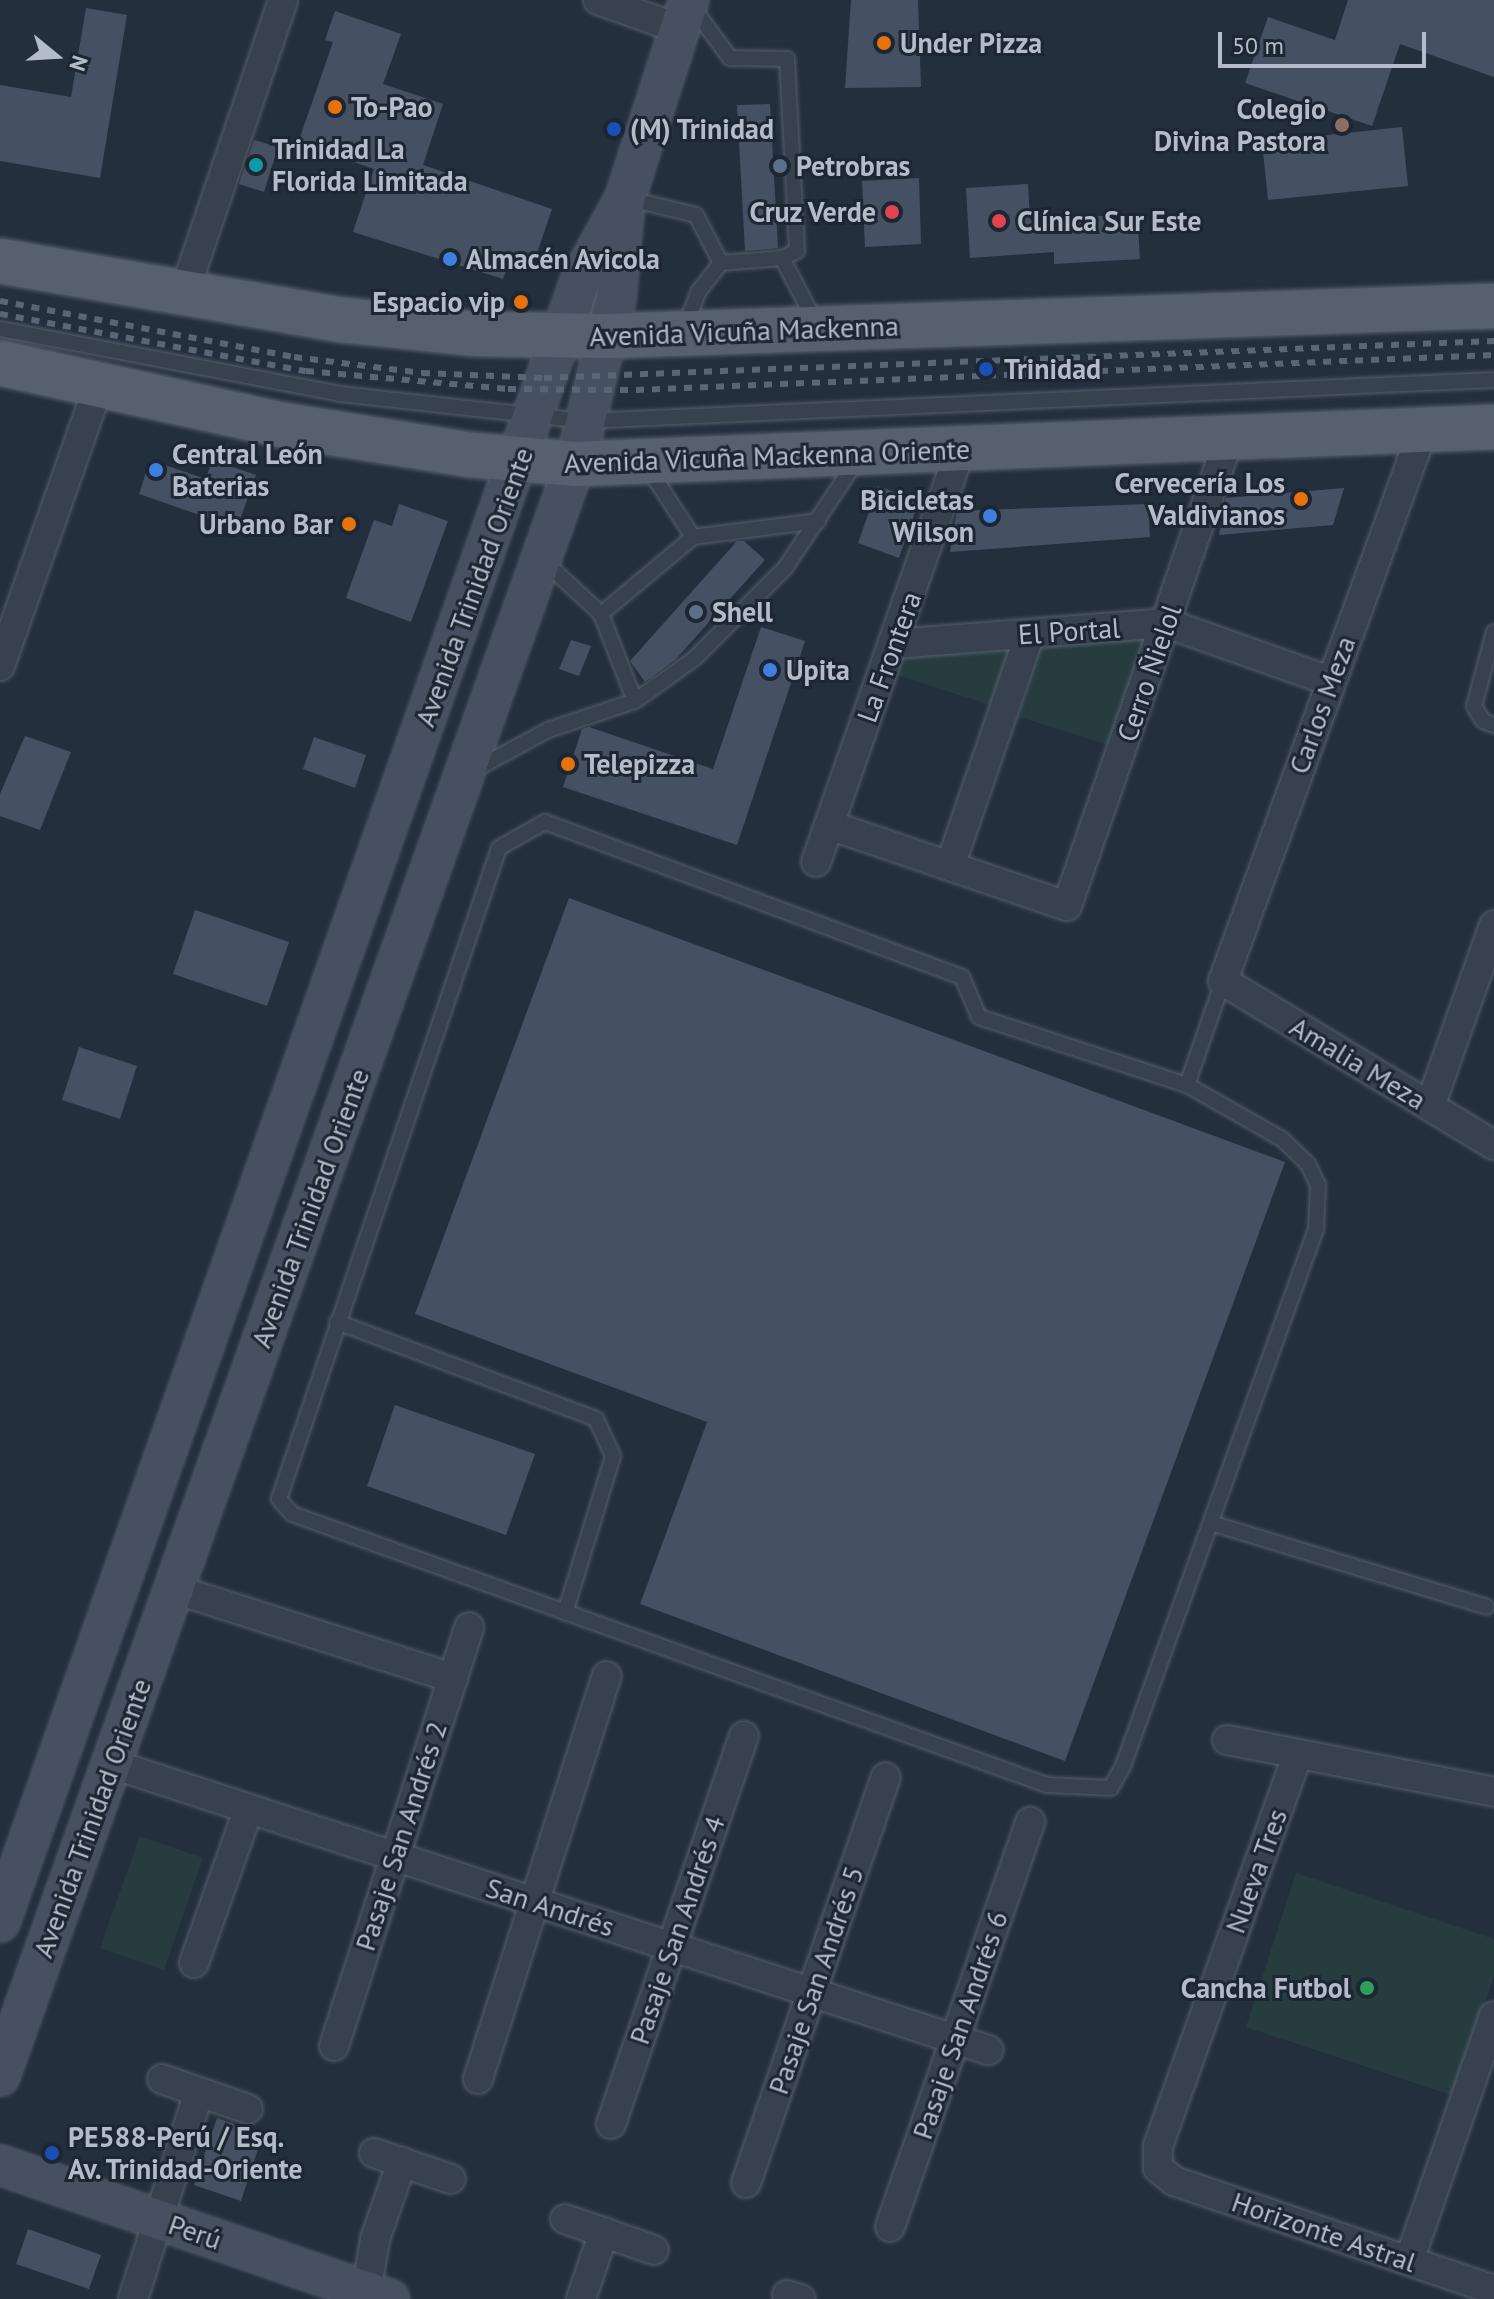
<!DOCTYPE html>
<html>
<head>
<meta charset="utf-8">
<style>
	body { margin:0 }
	#map { position:relative; width:1494px; height:2299px; overflow:hidden; background:#242f3e; font-family:"PT Sans",sans-serif }
	div>[style] { position:absolute }
	[style*='--x'] { left:calc(var(--x)*1px); top:calc(var(--y)*1px); width:calc(var(--w)*1px); rotate:calc(var(--a)*1deg) }
	.green>* { inset:0; background:#263c3f }
	.building>* { inset:0; background:#455162 }
	.roads { filter:drop-shadow(0 0 2px #565f6c) drop-shadow(0 0 2px #565f6c) }
	.lane>* { height:14px; margin:-7px; padding:0 7px; transform-origin:7px; border-radius:7px; background:#38414e }
	.street>* { height:28px; margin:-14px; padding:0 14px; transform-origin:14px; border-radius:14px; background:#38414e }
	.secondary>* { height:38px; margin:-19px; padding:0 19px; transform-origin:19px; border-radius:19px; background:#465061 }
	.primary>* { height:44px; margin:-22px; padding:0 22px; transform-origin:22px; border-radius:22px; background:#56606e }
	.rail>* { height:6px; margin-top:-3px; transform-origin:0; background:repeating-linear-gradient(90deg,#5a6575 0 8px,transparent 0 16px) }
	.dots>* { width:22px; height:22px; translate:-50% -50%; box-sizing:border-box; border:4px solid #1d2633; border-radius:50% }
	span { translate:-50% -50%; white-space:nowrap; text-align:center; line-height:1.15; -webkit-text-stroke:6px #1d2633; paint-order:stroke }
	.poi-label { font-size:28px; color:#b4bcc9; font-weight:700 }
	.left { translate:0 -50%; text-align:left }
	.right { translate:-100% -50%; text-align:right }
	.street-label { font-size:28px; color:#b4bcc9 }
	.north { position:absolute; left:16px; top:16px; width:80px; height:80px; -webkit-text-stroke:6px #1d2633; paint-order:stroke; rotate:108deg; font-size:22px; font-weight:700; line-height:32px; text-align:center; color:#b4bcc9 }
	.north::after { content:''; display:block; margin:auto; width:28px; height:36px; background:#b4bcc9; clip-path:polygon(50% 0,100% 100%,50% 72%,0 100%) }
	.scale { position:absolute; left:1218px; top:32px; width:208px; height:36px; box-sizing:border-box; border:4px solid #b4bcc9; border-top:0; padding-left:10px; font-size:24px; line-height:28px; white-space:nowrap; color:#b4bcc9; -webkit-text-stroke:6px #1d2633; paint-order:stroke }
</style>
</head>
<body>
<div id="map">
	<div class="green">
		<div style="clip-path:polygon(1149px 628px,1112px 746px,1019px 717px,1044px 635px)"></div>
		<div style="clip-path:polygon(1017px 633px,993px 706px,897px 675px,908px 640px)"></div>
		<div style="clip-path:polygon(140px 1836px,203px 1858px,164px 1970px,100px 1948px)"></div>
		<div style="clip-path:polygon(1296px 1873px,1494px 1939px,1494px 1976px,1454px 2096px,1246px 2027px)"></div>
	</div>
	<div class="building">
		<div style="clip-path:polygon(851px 0,918px 0,921px 87px,845px 88px)"></div>
		<div style="clip-path:polygon(1348px 0,1494px 0,1494px 77px,1400px 44px,1372px 126px,1245px 83px,1268px 17px,1335px 40px)"></div>
		<div style="clip-path:polygon(86px 8px,127px 15px,100px 178px,0 161px,0 85px,71px 97px)"></div>
		<div style="clip-path:polygon(335px 11px,401px 34px,383px 84px,443px 104px,423px 165px,552px 209px,534px 262px,508px 266px,503px 279px,353px 232px,374px 169px,298px 143px,333px 42px,325px 40px)"></div>
		<div style="clip-path:polygon(770px 104px,778px 248px,745px 251px,737px 105px)"></div>
		<div style="clip-path:polygon(1402px 127px,1408px 186px,1268px 200px,1262px 142px)"></div>
		<div style="clip-path:polygon(254px 140px,278px 147px,264px 192px,239px 184px)"></div>
		<div style="clip-path:polygon(919px 178px,921px 244px,865px 247px,862px 181px)"></div>
		<div style="clip-path:polygon(1028px 184px,1030px 220px,1137px 214px,1140px 259px,1054px 264px,1054px 252px,970px 258px,966px 188px)"></div>
		<div style="clip-path:polygon(150px 460px,206px 479px,212px 460px,256px 475px,237px 528px,139px 494px)"></div>
		<div style="clip-path:polygon(878px 486px,919px 501px,899px 558px,858px 543px)"></div>
		<div style="clip-path:polygon(1344px 488px,1333px 525px,1219px 535px,1226px 498px)"></div>
		<div style="clip-path:polygon(399px 504px,448px 521px,411px 622px,346px 598px,374px 520px,392px 526px)"></div>
		<div style="clip-path:polygon(1148px 504px,1150px 537px,950px 552px,957px 511px)"></div>
		<div style="clip-path:polygon(737px 541px,744px 541px,765px 560px,675px 660px,645px 682px,630px 661px)"></div>
		<div style="clip-path:polygon(761px 627px,805px 641px,737px 845px,563px 787px,582px 729px,589px 727px,713px 769px)"></div>
		<div style="clip-path:polygon(571px 640px,591px 646px,579px 676px,559px 669px)"></div>
		<div style="clip-path:polygon(25px 736px,71px 752px,40px 830px,0 816px,0 794px)"></div>
		<div style="clip-path:polygon(314px 737px,366px 755px,355px 788px,303px 769px)"></div>
		<div style="clip-path:polygon(569px 898px,1285px 1162px,1065px 1761px,640px 1604px,707px 1422px,415px 1314px)"></div>
		<div style="clip-path:polygon(195px 910px,289px 942px,267px 1006px,173px 974px)"></div>
		<div style="clip-path:polygon(79px 1047px,137px 1066px,120px 1119px,62px 1100px)"></div>
		<div style="clip-path:polygon(395px 1405px,535px 1454px,506px 1535px,367px 1486px)"></div>
		<div style="clip-path:polygon(217px 2118px,263px 2134px,241px 2201px,194px 2185px)"></div>
		<div style="clip-path:polygon(28px 2229px,101px 2255px,89px 2289px,16px 2264px)"></div>
	</div>
	<div class="roads">
		<div class="lane">
			<div style="--x:691;--y:5;--w:66;--a:53.7"></div>
			<div style="--x:730;--y:58;--w:57;--a:1"></div>
			<div style="--x:787;--y:59;--w:192;--a:87"></div>
			<div style="--x:797;--y:251;--w:17;--a:155"></div>
			<div style="--x:626;--y:198;--w:72;--a:13.7"></div>
			<div style="--x:696;--y:215;--w:54;--a:62.5"></div>
			<div style="--x:685;--y:327;--w:39;--a:-69"></div>
			<div style="--x:699;--y:291;--w:36;--a:-52"></div>
			<div style="--x:721;--y:263;--w:61;--a:-4.7"></div>
			<div style="--x:782;--y:258;--w:71;--a:62.4"></div>
			<div style="--x:0;--y:329;--w:346;--a:10.8"></div>
			<div style="--x:340;--y:394;--w:247;--a:6.3"></div>
			<div style="--x:586;--y:421;--w:909;--a:-2.59"></div>
			<div style="--x:648;--y:468;--w:82;--a:56.9"></div>
			<div style="--x:693;--y:537;--w:126;--a:-7.3"></div>
			<div style="--x:544;--y:561;--w:78;--a:42.9"></div>
			<div style="--x:601;--y:614;--w:93;--a:68.7"></div>
			<div style="--x:601;--y:614;--w:120;--a:-39.9"></div>
			<div style="--x:1494;--y:632;--w:77;--a:105.1"></div>
			<div style="--x:1474;--y:706;--w:17;--a:59"></div>
			<div style="--x:1483;--y:721;--w:12;--a:20"></div>
			<div style="--x:474;--y:770;--w:84;--a:-28.4"></div>
			<div style="--x:548;--y:730;--w:92;--a:-18.4"></div>
			<div style="--x:635;--y:701;--w:74;--a:-35.6"></div>
			<div style="--x:695;--y:658;--w:127;--a:-45"></div>
			<div style="--x:785;--y:568;--w:130;--a:-56.3"></div>
			<div style="--x:545;--y:822;--w:445;--a:20.4"></div>
			<div style="--x:962;--y:977;--w:43;--a:67"></div>
			<div style="--x:979;--y:1017;--w:219;--a:18.1"></div>
			<div style="--x:1187;--y:1085;--w:109;--a:29.6"></div>
			<div style="--x:1282;--y:1139;--w:36;--a:44"></div>
			<div style="--x:1308;--y:1164;--w:23;--a:65"></div>
			<div style="--x:1318;--y:1185;--w:44;--a:92.6"></div>
			<div style="--x:1316;--y:1229;--w:571;--a:109.77"></div>
			<div style="--x:1123;--y:1766;--w:25;--a:119"></div>
			<div style="--x:1111;--y:1788;--w:64;--a:-177.3"></div>
			<div style="--x:1047;--y:1785;--w:802;--a:-160.25"></div>
			<div style="--x:292;--y:1514;--w:20;--a:-131"></div>
			<div style="--x:279;--y:1499;--w:687;--a:-71.33"></div>
			<div style="--x:499;--y:848;--w:53;--a:-29.5"></div>
			<div style="--x:1187;--y:1085;--w:110;--a:-70.9"></div>
			<div style="--x:337;--y:1322;--w:277;--a:20.5"></div>
			<div style="--x:596;--y:1419;--w:41;--a:65.3"></div>
			<div style="--x:613;--y:1456;--w:164;--a:107"></div>
			<div style="--x:1211;--y:1523;--w:288;--a:16.9"></div>
		</div>
		<div class="street">
			<div style="--x:598;--y:0;--w:87;--a:19.5"></div>
			<div style="--x:184;--y:293;--w:309;--a:-71.3"></div>
			<div style="--x:1423;--y:430;--w:586;--a:109.95"></div>
			<div style="--x:1223;--y:981;--w:317;--a:31.2"></div>
			<div style="--x:894;--y:644;--w:273;--a:-4.4"></div>
			<div style="--x:1166;--y:623;--w:174;--a:19.5"></div>
			<div style="--x:0;--y:666;--w:295;--a:-70.6"></div>
			<div style="--x:829;--y:825;--w:251;--a:18.8"></div>
			<div style="--x:1067;--y:906;--w:494;--a:-70.9"></div>
			<div style="--x:816;--y:862;--w:435;--a:-70.7"></div>
			<div style="--x:950;--y:866;--w:245;--a:-71"></div>
			<div style="--x:1430;--y:1106;--w:192;--a:-70.5"></div>
			<div style="--x:174;--y:1589;--w:293;--a:17.7"></div>
			<div style="--x:1227;--y:1740;--w:272;--a:11"></div>
			<div style="--x:1297;--y:1756;--w:414;--a:109.6"></div>
			<div style="--x:1158;--y:2146;--w:22;--a:90"></div>
			<div style="--x:1158;--y:2168;--w:21;--a:39"></div>
			<div style="--x:1174;--y:2181;--w:338;--a:18.8"></div>
			<div style="--x:112;--y:1764;--w:922;--a:18.08"></div>
			<div style="--x:194;--y:1963;--w:164;--a:-70.5"></div>
			<div style="--x:334;--y:2046;--w:440;--a:-72.1"></div>
			<div style="--x:162;--y:2079;--w:91;--a:19.2"></div>
			<div style="--x:478;--y:2079;--w:423;--a:-72.3"></div>
			<div style="--x:611;--y:2124;--w:410;--a:-71.1"></div>
			<div style="--x:374;--y:2153;--w:81;--a:18.7"></div>
			<div style="--x:746;--y:2183;--w:429;--a:-71"></div>
			<div style="--x:565;--y:2219;--w:94;--a:19.2"></div>
			<div style="--x:890;--y:2227;--w:429;--a:-70.9"></div>
			<div style="--x:1409;--y:2261;--w:259;--a:-70.9"></div>
			<div style="--x:787;--y:2295;--w:14;--a:17"></div>
			<div style="--x:133;--y:2299;--w:217;--a:-72.3"></div>
			<div style="--x:365;--y:2299;--w:61;--a:-80.5"></div>
			<div style="--x:375;--y:2239;--w:82;--a:-70.7"></div>
			<div style="--x:581;--y:2299;--w:71;--a:-71.1"></div>
		</div>
		<div class="secondary">
			<div style="--x:0;--y:1922;--w:1746;--a:-70.53"></div>
			<div style="--x:582;--y:276;--w:89;--a:-61.1"></div>
			<div style="--x:625;--y:198;--w:208;--a:-72.1"></div>
			<div style="--x:0;--y:2076;--w:1711;--a:-70.37"></div>
			<div style="--x:575;--y:464;--w:171;--a:-76.1"></div>
			<div style="--x:616;--y:298;--w:98;--a:-84.8"></div>
			<div style="--x:0;--y:2165;--w:412;--a:19"></div>
		</div>
		<div class="primary">
			<div style="--x:0;--y:261;--w:348;--a:9.8"></div>
			<div style="--x:343;--y:320;--w:135;--a:6"></div>
			<div style="--x:477;--y:334;--w:130;--a:0.9"></div>
			<div style="--x:607;--y:336;--w:888;--a:-1.94"></div>
			<div style="--x:0;--y:363;--w:290;--a:12.4"></div>
			<div style="--x:283;--y:425;--w:190;--a:9.1"></div>
			<div style="--x:471;--y:455;--w:104;--a:4.9"></div>
			<div style="--x:575;--y:464;--w:920;--a:-2.31"></div>
		</div>
	</div>
	<div class="rail">
		<div style="--x:0;--y:301;--w:299;--a:10.8"></div>
		<div style="--x:294;--y:357;--w:129;--a:7.1"></div>
		<div style="--x:422;--y:373;--w:122;--a:2.3"></div>
		<div style="--x:544;--y:378;--w:951;--a:-2.23"></div>
		<div style="--x:0;--y:314;--w:311;--a:10.6"></div>
		<div style="--x:306;--y:371;--w:203;--a:5.1"></div>
		<div style="--x:508;--y:389;--w:128;--a:0.4"></div>
		<div style="--x:636;--y:390;--w:859;--a:-2.34"></div>
	</div>
	<div class="dots">
		<div style="left:884px;top:43px;background:#e8710a"></div>
		<div style="left:335px;top:107px;background:#e8710a"></div>
		<div style="left:1342px;top:125px;background:#8d6e63"></div>
		<div style="left:614px;top:129px;background:#1a4fb4"></div>
		<div style="left:256px;top:165px;background:#0f9aa8"></div>
		<div style="left:780px;top:166px;background:#5c6f8a"></div>
		<div style="left:892px;top:212px;background:#e0444e"></div>
		<div style="left:999px;top:221px;background:#e0444e"></div>
		<div style="left:450px;top:259px;background:#3f7fe0"></div>
		<div style="left:521px;top:302px;background:#e8710a"></div>
		<div style="left:986px;top:369px;background:#1a4fb4"></div>
		<div style="left:156px;top:470px;background:#3f7fe0"></div>
		<div style="left:1301px;top:499px;background:#e8710a"></div>
		<div style="left:990px;top:516px;background:#3f7fe0"></div>
		<div style="left:349px;top:524px;background:#e8710a"></div>
		<div style="left:696px;top:612px;background:#5c6f8a"></div>
		<div style="left:770px;top:670px;background:#3f7fe0"></div>
		<div style="left:568px;top:764px;background:#e8710a"></div>
		<div style="left:1367px;top:1988px;background:#2e9e5b"></div>
		<div style="left:52px;top:2153px;background:#1a4fb4"></div>
	</div>
	<div class="poi-label">
		<span class="left" style="left:900px;top:43px">Under Pizza</span>
		<span class="left" style="left:351px;top:107px">To-Pao</span>
		<span class="right" style="left:1326px;top:125px">Colegio<br>Divina Pastora</span>
		<span class="left" style="left:630px;top:129px">(M) Trinidad</span>
		<span class="left" style="left:272px;top:165px">Trinidad La<br>Florida Limitada</span>
		<span class="left" style="left:796px;top:166px">Petrobras</span>
		<span class="right" style="left:876px;top:212px">Cruz Verde</span>
		<span class="left" style="left:1017px;top:221px">Clínica Sur Este</span>
		<span class="left" style="left:466px;top:259px">Almacén Avicola</span>
		<span class="right" style="left:505px;top:302px">Espacio vip</span>
		<span class="left" style="left:1004px;top:369px">Trinidad</span>
		<span class="left" style="left:172px;top:470px">Central León<br>Baterias</span>
		<span class="right" style="left:1285px;top:499px">Cervecería Los<br>Valdivianos</span>
		<span class="right" style="left:974px;top:516px">Bicicletas<br>Wilson</span>
		<span class="right" style="left:333px;top:524px">Urbano Bar</span>
		<span class="left" style="left:712px;top:612px">Shell</span>
		<span class="left" style="left:786px;top:670px">Upita</span>
		<span class="left" style="left:584px;top:764px">Telepizza</span>
		<span class="right" style="left:1351px;top:1988px">Cancha Futbol</span>
		<span class="left" style="left:68px;top:2153px">PE588-Perú / Esq.<br>Av. Trinidad-Oriente</span>
	</div>
	<div class="street-label">
		<span style="left:744px;top:331px;rotate:-2deg">Avenida Vicuña Mackenna</span>
		<span style="left:767px;top:456px;rotate:-2deg">Avenida Vicuña Mackenna Oriente</span>
		<span style="left:474px;top:587px;rotate:-70deg">Avenida Trinidad Oriente</span>
		<span style="left:1069px;top:631px;rotate:-4deg">El Portal</span>
		<span style="left:889px;top:657px;rotate:-70deg">La Frontera</span>
		<span style="left:1149px;top:673px;rotate:-71deg">Cerro Ñielol</span>
		<span style="left:1322px;top:705px;rotate:-70deg">Carlos Meza</span>
		<span style="left:1358px;top:1063px;rotate:31deg">Amalia Meza</span>
		<span style="left:310px;top:1208px;rotate:-70deg">Avenida Trinidad Oriente</span>
		<span style="left:92px;top:1818px;rotate:-70deg">Avenida Trinidad Oriente</span>
		<span style="left:401px;top:1836px;rotate:-72deg">Pasaje San Andrés 2</span>
		<span style="left:1256px;top:1871px;rotate:-70deg">Nueva Tres</span>
		<span style="left:550px;top:1907px;rotate:18deg">San Andrés</span>
		<span style="left:677px;top:1930px;rotate:-71deg">Pasaje San Andrés 4</span>
		<span style="left:816px;top:1980px;rotate:-71deg">Pasaje San Andrés 5</span>
		<span style="left:960px;top:2025px;rotate:-71deg">Pasaje San Andrés 6</span>
		<span style="left:195px;top:2232px;rotate:19deg">Perú</span>
		<span style="left:1324px;top:2232px;rotate:19deg">Horizonte Astral</span>
	</div>
	<div class="north">N</div>
	<div class="scale">50 m</div>
</div>
</body>
</html>
